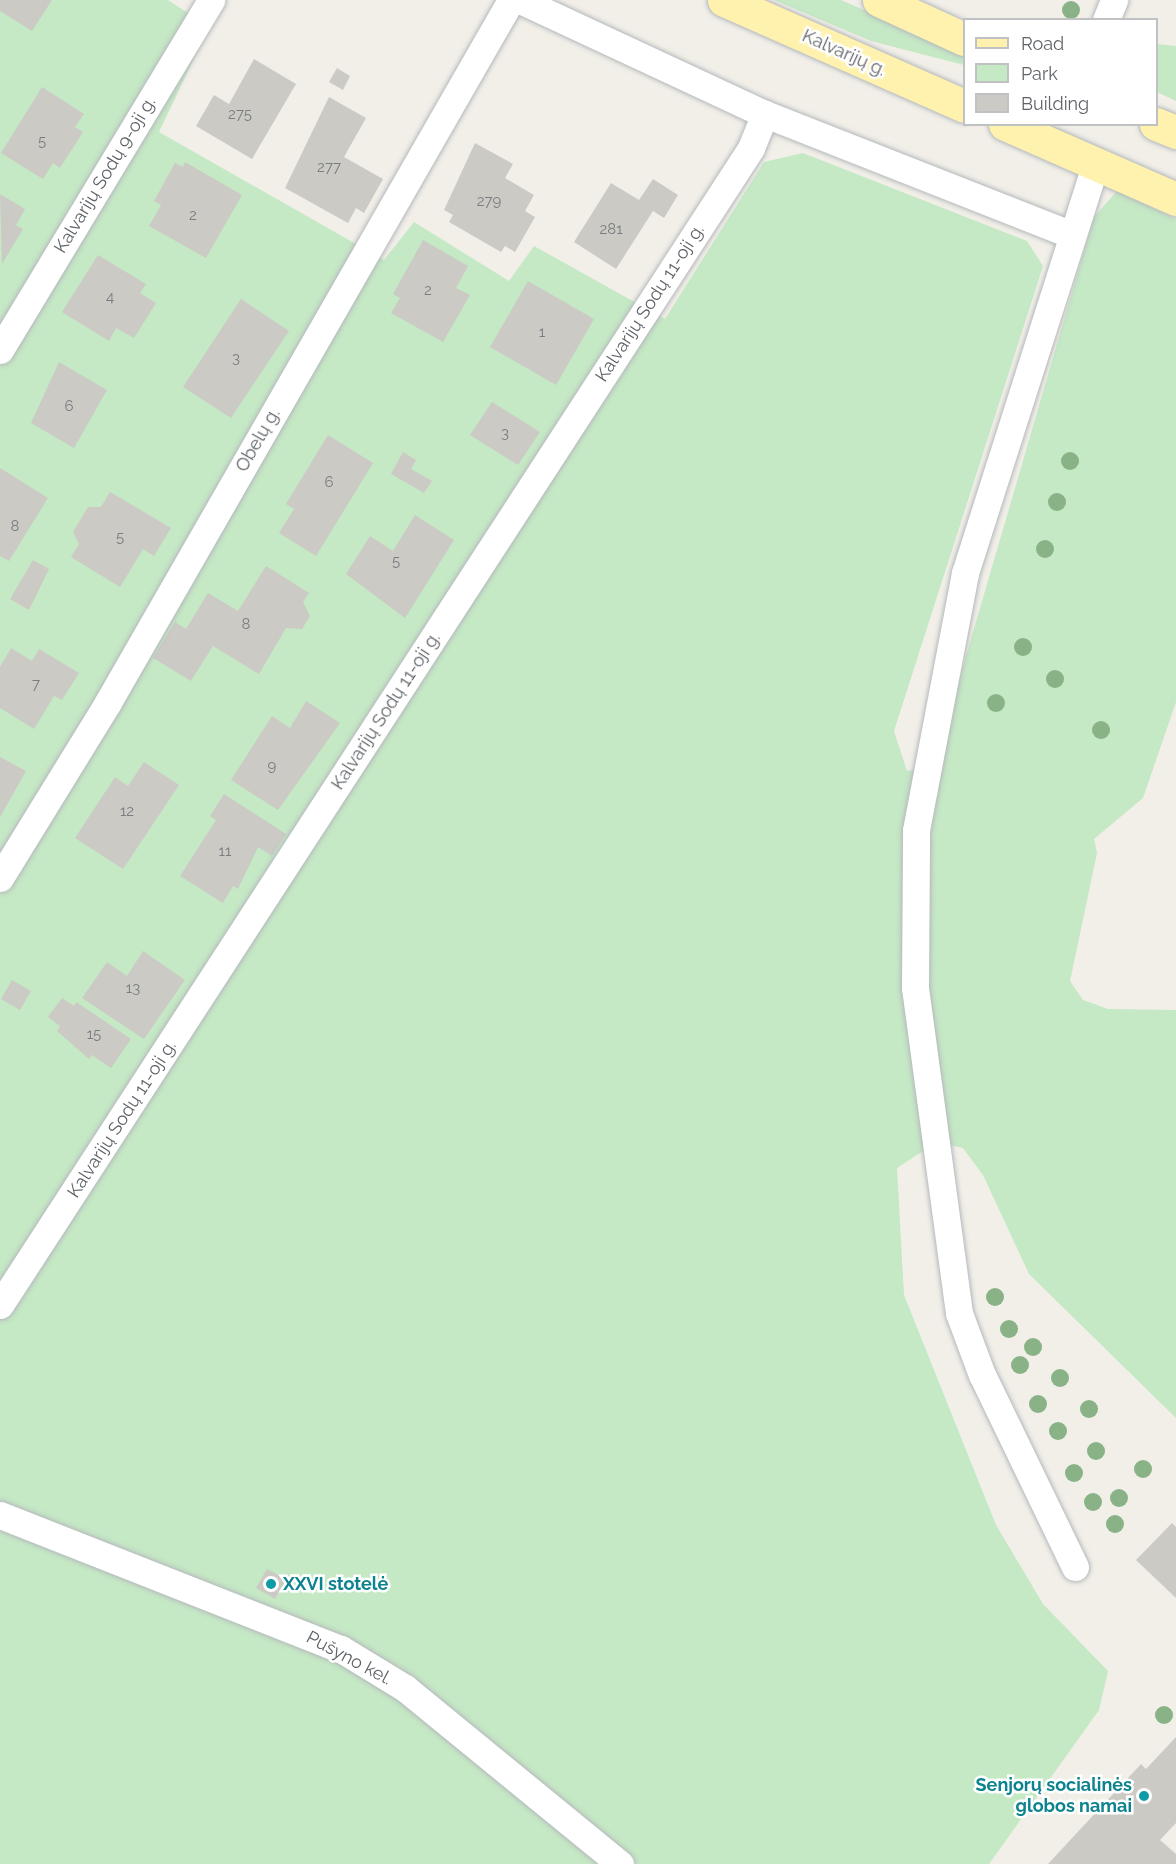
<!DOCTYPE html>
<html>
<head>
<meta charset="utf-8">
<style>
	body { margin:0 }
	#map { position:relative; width:1176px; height:1864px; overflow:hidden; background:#f1efe8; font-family:Raleway,sans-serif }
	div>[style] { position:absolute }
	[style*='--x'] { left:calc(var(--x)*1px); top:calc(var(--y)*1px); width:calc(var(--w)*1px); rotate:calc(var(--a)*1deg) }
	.green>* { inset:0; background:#c5e8c5 }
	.building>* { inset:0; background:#cccac5 }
	.roads { filter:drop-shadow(0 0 2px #b5b8bc) drop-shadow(0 0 2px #b5b8bc) }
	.minor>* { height:27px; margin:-13.5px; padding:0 13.5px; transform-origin:13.5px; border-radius:13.5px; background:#fff }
	.primary>* { height:33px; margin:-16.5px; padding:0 16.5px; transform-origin:16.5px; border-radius:16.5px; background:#fff2af }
	.trees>* { width:18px; height:18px; margin:-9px; border-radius:50%; background:#89b387 }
	.dots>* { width:16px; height:16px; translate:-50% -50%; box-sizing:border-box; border:3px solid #fff; border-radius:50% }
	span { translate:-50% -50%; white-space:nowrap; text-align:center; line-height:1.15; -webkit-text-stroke:5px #fff; paint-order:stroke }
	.number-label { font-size:15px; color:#7a7d7f }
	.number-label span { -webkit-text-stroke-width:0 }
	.street-label { font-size:18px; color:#5f6368 }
	.culture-label { font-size:18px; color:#0d838f; font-weight:700 }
	.left { translate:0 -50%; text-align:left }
	.right { translate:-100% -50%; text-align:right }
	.legend { position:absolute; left:963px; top:18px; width:195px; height:108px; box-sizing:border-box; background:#fff; border:2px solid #bfc1c3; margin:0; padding:8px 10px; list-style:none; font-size:18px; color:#5f6368 }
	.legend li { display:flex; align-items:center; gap:12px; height:30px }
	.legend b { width:30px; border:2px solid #bfc1c3 }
</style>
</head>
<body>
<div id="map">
	<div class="green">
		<div style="clip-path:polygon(0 0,168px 0,209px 27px,159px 132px,384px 260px,414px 222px,509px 281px,534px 246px,665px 319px,764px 162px,803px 153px,1027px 241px,1043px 266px,894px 731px,907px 771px,934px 766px,1094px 217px,1117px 191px,1176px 219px,1176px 702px,1143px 798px,1094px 839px,1097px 853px,1070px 981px,1083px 1000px,1108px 1009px,1176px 1010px,1176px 1418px,1029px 1274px,983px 1175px,963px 1148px,937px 1142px,897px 1168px,904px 1295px,996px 1525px,1043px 1604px,1108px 1671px,1099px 1710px,989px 1864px,0 1864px)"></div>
		<div style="clip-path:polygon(774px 0,841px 0,964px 54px,964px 65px,871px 41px)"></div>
		<div style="clip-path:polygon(1157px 44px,1176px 46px,1176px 101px,1157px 92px)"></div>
	</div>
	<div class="building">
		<div style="clip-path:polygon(0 0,52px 0,32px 31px,0 11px)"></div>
		<div style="clip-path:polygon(254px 59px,296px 84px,252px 159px,196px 126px,214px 95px,229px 104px)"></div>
		<div style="clip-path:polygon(337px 68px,350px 76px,343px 90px,329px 82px)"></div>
		<div style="clip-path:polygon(42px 87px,84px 114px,75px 127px,83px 132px,60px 168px,53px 163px,43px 179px,1px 153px)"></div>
		<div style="clip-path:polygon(329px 97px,366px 118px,344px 157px,383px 179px,364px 213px,356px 208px,348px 223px,285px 188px)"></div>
		<div style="clip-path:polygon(475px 143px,513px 164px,505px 178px,534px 195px,525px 211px,535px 217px,515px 252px,505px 246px,501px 252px,449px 222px,453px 215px,444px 210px)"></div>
		<div style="clip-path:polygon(185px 162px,242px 195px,206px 258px,149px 226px,161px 205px,154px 201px,175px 163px,183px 167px)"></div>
		<div style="clip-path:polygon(653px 179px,678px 195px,664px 218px,653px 211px,616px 269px,574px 242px,611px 183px,639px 200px)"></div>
		<div style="clip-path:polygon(0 194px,25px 209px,16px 225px,23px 229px,2px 264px)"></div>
		<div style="clip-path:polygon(423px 240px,468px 266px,456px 288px,470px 295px,443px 342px,391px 313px,400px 298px,393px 294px)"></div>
		<div style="clip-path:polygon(98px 255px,146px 284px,140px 293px,156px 303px,134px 338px,116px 328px,109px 341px,62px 312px)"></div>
		<div style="clip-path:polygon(528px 281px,594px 319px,556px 385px,490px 347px)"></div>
		<div style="clip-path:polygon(241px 299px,289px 331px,231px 418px,183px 387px)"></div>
		<div style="clip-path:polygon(59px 362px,107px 390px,74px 448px,31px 423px)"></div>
		<div style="clip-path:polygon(492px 402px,540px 432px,518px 465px,470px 435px)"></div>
		<div style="clip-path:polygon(328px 435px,373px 463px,316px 556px,279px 533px,294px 509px,286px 504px)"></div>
		<div style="clip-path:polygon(403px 452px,416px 460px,411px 469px,432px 481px,424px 493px,391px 474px)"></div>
		<div style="clip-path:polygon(0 468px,48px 498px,9px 561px,0 556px)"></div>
		<div style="clip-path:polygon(110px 492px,171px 528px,154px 556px,143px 549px,120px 587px,71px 557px,79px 544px,73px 532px,88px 507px,101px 507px)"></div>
		<div style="clip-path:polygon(415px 515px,454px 540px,405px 618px,346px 574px,370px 536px,393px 551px)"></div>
		<div style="clip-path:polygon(33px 560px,49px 569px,29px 610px,10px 599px)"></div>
		<div style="clip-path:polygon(266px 566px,309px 593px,303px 602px,310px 616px,302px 629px,286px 628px,259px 674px,213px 646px,191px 681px,153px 658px,175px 622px,186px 629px,208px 593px,238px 611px)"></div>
		<div style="clip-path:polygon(11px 648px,32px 661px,39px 649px,79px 673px,62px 700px,54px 696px,34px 729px,0 708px,0 667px)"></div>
		<div style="clip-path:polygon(306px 701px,340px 723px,278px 810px,231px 780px,272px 716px,290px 728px)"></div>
		<div style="clip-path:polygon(0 757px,26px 771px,0 817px)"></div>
		<div style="clip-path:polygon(144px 762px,179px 785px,123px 869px,75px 838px,115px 777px,128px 786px)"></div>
		<div style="clip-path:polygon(224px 794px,286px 834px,272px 856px,258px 847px,238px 889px,233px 886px,223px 903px,180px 876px,216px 820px,210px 816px)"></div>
		<div style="clip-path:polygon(143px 951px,185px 980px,144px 1039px,82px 998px,107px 962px,127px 976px)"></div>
		<div style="clip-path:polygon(12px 980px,31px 991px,20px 1010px,1px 999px)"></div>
		<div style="clip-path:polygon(62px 998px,74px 1006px,76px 1002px,131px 1039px,111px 1068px,92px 1055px,89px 1059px,57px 1031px,60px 1026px,48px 1017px)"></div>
		<div style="clip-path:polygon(1172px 1523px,1176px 1527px,1176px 1598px,1136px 1560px)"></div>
		<div style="clip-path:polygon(267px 1569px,286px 1579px,275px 1599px,256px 1588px)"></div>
		<div style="clip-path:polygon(1176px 1737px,1176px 1823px,1160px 1840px,1176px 1854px,1176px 1864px,1048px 1864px,1141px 1764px,1146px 1769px)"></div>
	</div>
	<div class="roads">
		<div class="minor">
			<div style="--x:520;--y:0;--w:270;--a:25"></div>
			<div style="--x:765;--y:114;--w:328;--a:21.5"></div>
			<div style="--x:1106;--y:20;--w:22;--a:-68"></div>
			<div style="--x:0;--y:350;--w:409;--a:-58.9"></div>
			<div style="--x:0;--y:878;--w:204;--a:-58.4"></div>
			<div style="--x:107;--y:704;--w:812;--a:-60.15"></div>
			<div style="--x:0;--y:1305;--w:1379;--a:-57.01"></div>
			<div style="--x:751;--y:148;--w:37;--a:-68"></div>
			<div style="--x:0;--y:1515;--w:366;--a:21.5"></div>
			<div style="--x:341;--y:1649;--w:75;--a:31.4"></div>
			<div style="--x:405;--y:1688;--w:278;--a:39.3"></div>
			<div style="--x:1075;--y:1567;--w:213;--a:-115.8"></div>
			<div style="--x:982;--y:1375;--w:66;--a:-110.4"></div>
			<div style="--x:959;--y:1313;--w:328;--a:-97.7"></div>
			<div style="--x:915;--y:988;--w:158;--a:-89.6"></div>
			<div style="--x:916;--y:830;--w:262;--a:-79.2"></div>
			<div style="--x:965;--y:573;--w:428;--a:-72.3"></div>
		</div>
		<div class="primary">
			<div style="--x:724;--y:0;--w:262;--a:23.8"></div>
			<div style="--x:879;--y:0;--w:94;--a:24.6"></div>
			<div style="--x:1005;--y:124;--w:187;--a:23.7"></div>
			<div style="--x:1156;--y:124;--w:22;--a:22"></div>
		</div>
	</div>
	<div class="trees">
		<div style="left:1071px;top:10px"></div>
		<div style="left:1070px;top:461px"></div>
		<div style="left:1057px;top:502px"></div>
		<div style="left:1045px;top:549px"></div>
		<div style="left:1023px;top:647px"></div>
		<div style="left:1055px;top:679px"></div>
		<div style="left:996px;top:703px"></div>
		<div style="left:1101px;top:730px"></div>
		<div style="left:995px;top:1297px"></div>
		<div style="left:1009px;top:1329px"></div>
		<div style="left:1033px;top:1347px"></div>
		<div style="left:1020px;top:1365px"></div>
		<div style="left:1060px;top:1378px"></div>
		<div style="left:1038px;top:1404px"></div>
		<div style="left:1089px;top:1409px"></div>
		<div style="left:1058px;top:1431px"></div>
		<div style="left:1096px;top:1451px"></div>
		<div style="left:1143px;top:1469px"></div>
		<div style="left:1074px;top:1473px"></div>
		<div style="left:1119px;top:1498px"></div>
		<div style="left:1093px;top:1502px"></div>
		<div style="left:1115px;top:1524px"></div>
		<div style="left:1164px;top:1715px"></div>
	</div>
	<div class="dots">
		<div style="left:271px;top:1584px;background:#0f9aa8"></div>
		<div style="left:1144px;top:1796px;background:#0f9aa8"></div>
	</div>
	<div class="number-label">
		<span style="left:240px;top:115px">275</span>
		<span style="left:42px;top:142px">5</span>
		<span style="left:329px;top:168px">277</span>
		<span style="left:489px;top:202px">279</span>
		<span style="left:193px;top:216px">2</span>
		<span style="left:611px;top:230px">281</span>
		<span style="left:428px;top:291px">2</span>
		<span style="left:110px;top:298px">4</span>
		<span style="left:542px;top:333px">1</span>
		<span style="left:236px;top:359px">3</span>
		<span style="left:69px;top:407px">6</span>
		<span style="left:505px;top:434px">3</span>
		<span style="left:329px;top:483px">6</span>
		<span style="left:15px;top:527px">8</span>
		<span style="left:120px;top:538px">5</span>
		<span style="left:396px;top:562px">5</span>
		<span style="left:246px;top:625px">8</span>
		<span style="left:36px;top:685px">7</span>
		<span style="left:272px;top:767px">9</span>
		<span style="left:127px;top:812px">12</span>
		<span style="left:225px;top:852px">11</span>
		<span style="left:133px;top:989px">13</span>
		<span style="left:94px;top:1035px">15</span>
	</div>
	<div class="street-label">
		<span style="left:844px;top:53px;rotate:24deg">Kalvarijų g.</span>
		<span style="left:105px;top:175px;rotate:-59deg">Kalvarijų Sodų 9-oji g.</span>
		<span style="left:650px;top:303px;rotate:-57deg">Kalvarijų Sodų 11-oji g.</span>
		<span style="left:258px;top:440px;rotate:-60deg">Obelų g.</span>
		<span style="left:386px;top:711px;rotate:-57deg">Kalvarijų Sodų 11-oji g.</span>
		<span style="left:122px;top:1119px;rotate:-57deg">Kalvarijų Sodų 11-oji g.</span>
		<span style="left:349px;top:1658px;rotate:28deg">Pušyno kel.</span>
	</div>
	<div class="culture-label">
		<span class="left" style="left:283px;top:1584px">XXVI stotelė</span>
		<span class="right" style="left:1132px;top:1796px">Senjorų socialinės<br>globos namai</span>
	</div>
	<ul class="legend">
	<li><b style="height:8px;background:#fff2af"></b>Road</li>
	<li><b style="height:16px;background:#c5e8c5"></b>Park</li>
	<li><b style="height:16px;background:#cccac5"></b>Building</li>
	</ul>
</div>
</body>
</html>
